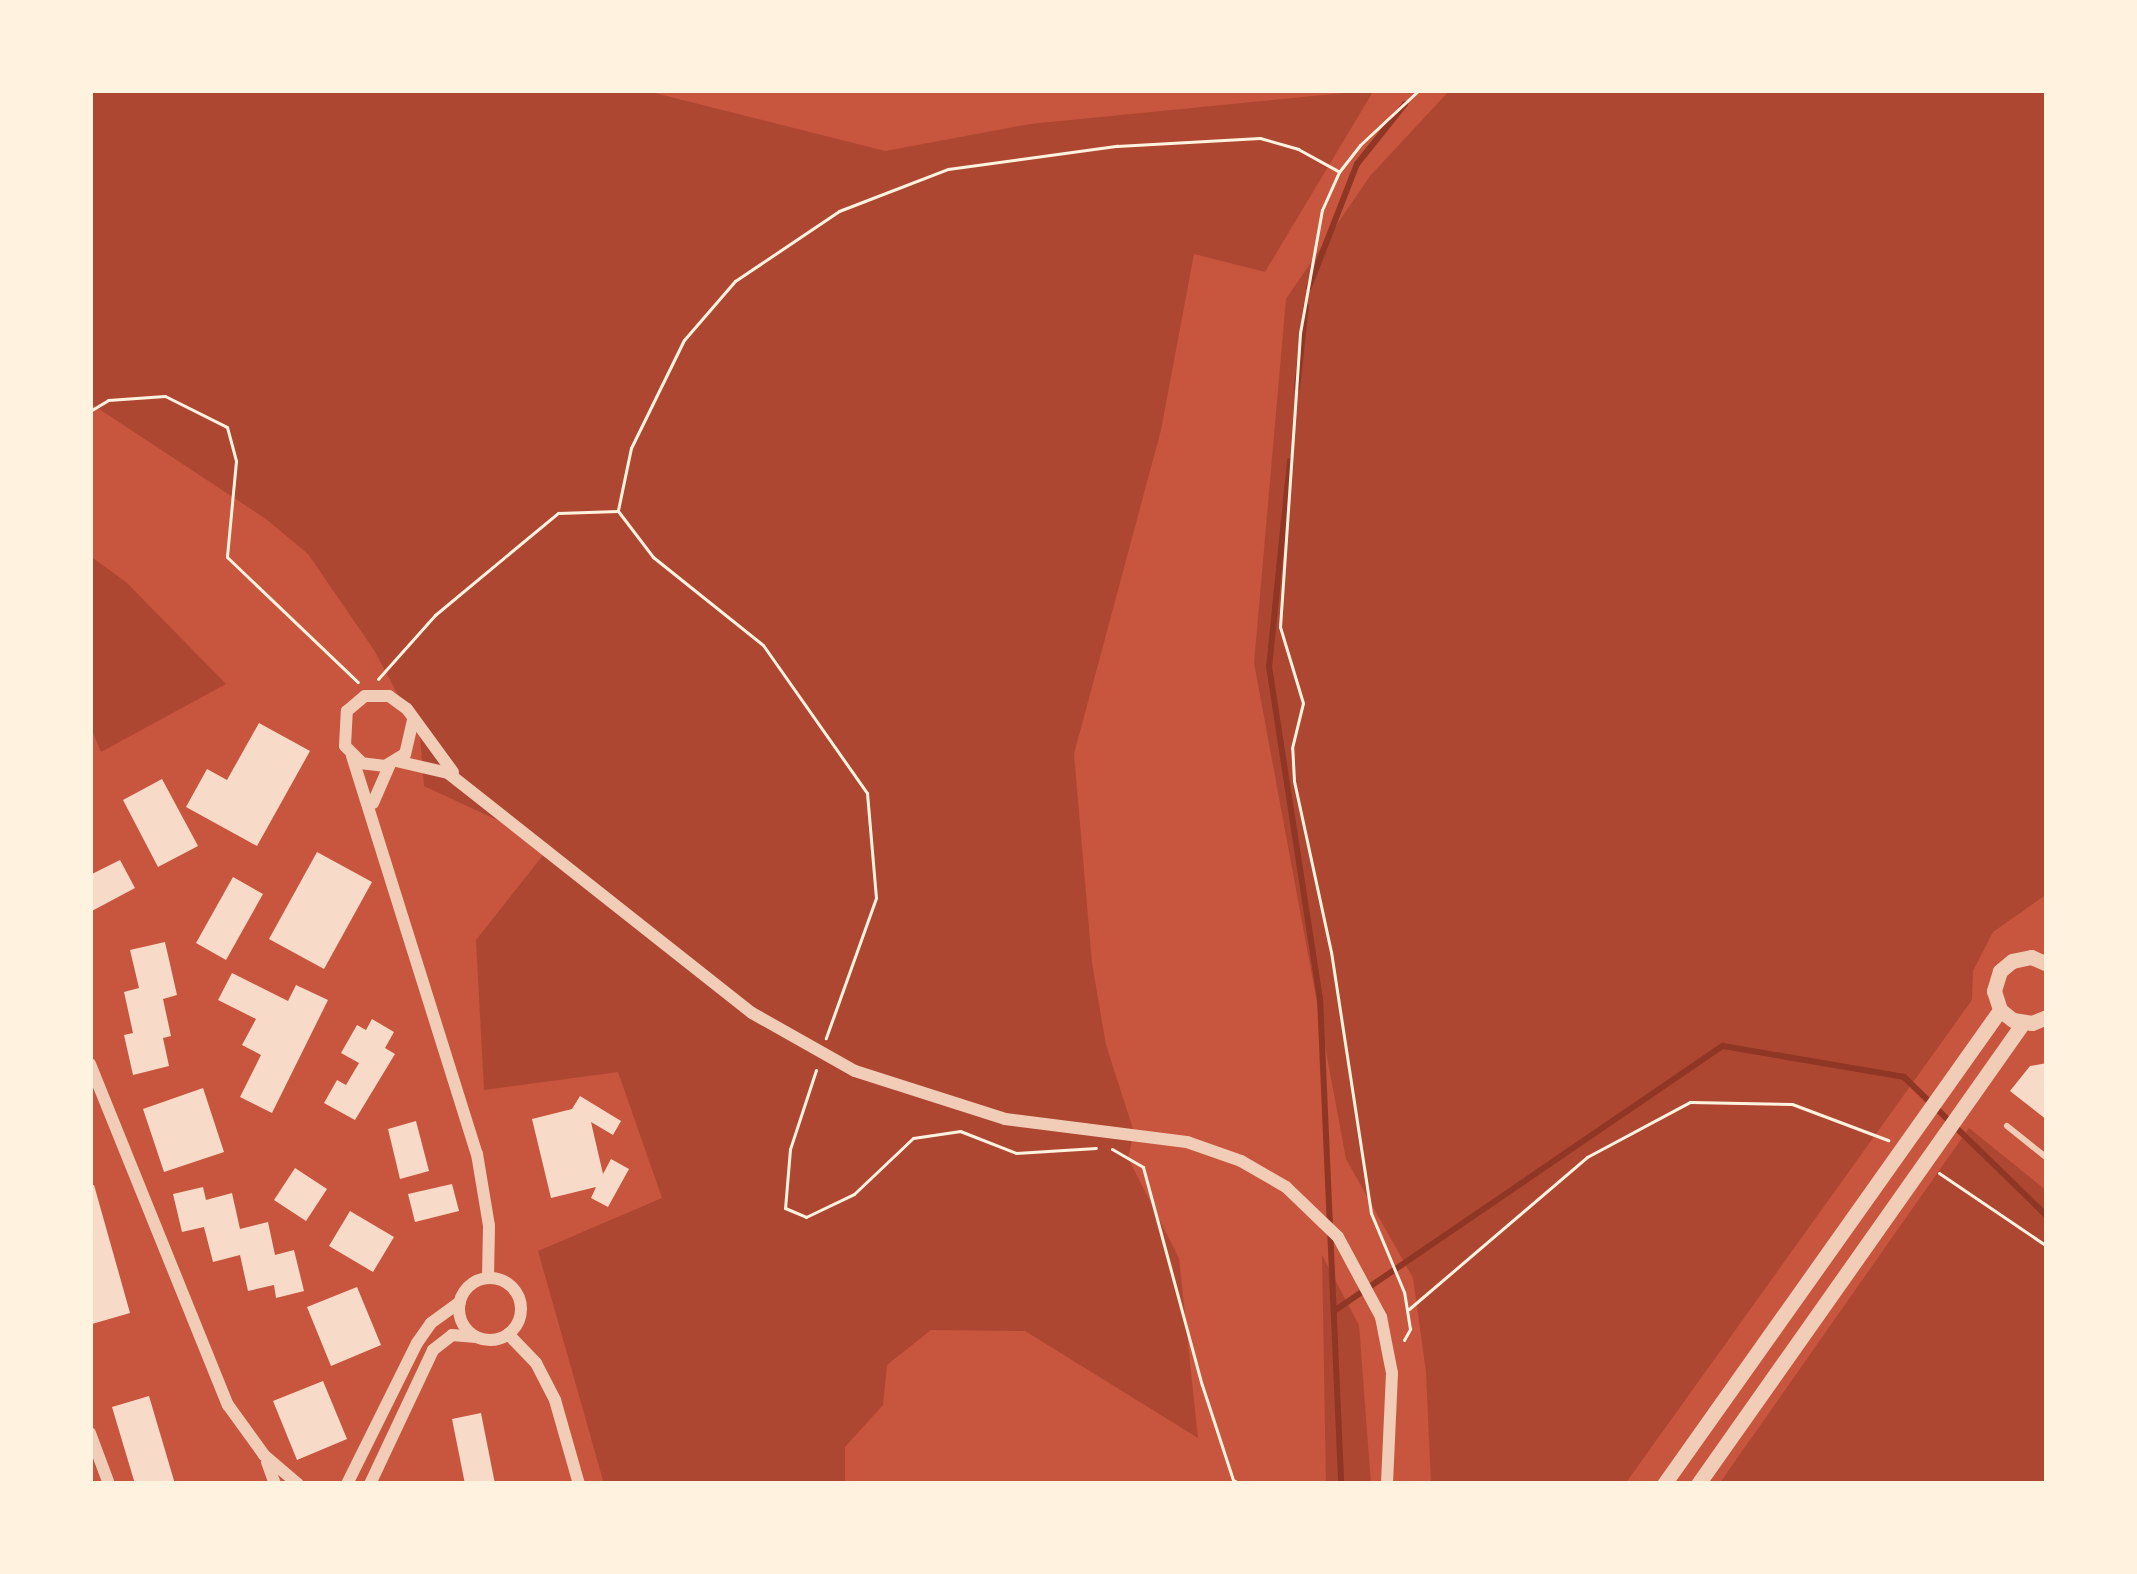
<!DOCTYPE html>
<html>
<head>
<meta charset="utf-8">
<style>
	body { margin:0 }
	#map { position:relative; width:2137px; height:1574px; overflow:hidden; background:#c8553d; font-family:"Fira Sans Condensed",sans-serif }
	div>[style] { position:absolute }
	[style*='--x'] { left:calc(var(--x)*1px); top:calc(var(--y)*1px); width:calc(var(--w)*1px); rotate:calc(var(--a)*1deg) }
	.green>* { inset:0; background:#ae4732 }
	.stream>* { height:6px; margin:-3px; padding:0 3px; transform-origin:3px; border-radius:3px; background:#8f3625 }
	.building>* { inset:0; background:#f7dbc8 }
	.path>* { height:3px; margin:-1.5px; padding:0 1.5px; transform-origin:1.5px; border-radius:1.5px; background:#fff3e0 }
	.service>* { height:6px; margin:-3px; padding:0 3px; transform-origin:3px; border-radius:3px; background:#f1ccb7 }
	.minor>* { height:12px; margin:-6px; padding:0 6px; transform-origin:6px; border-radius:6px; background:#f1ccb7 }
	.minor>.ring { margin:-6px; padding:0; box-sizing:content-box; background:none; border:12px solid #f1ccb7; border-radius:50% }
	.tertiary>* { height:15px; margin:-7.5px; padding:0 7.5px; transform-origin:7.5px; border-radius:7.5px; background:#f1ccb7 }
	span { translate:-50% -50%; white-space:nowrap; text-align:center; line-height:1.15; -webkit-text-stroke:9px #fff3e0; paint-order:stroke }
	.frame { position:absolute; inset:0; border:93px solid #fff3e0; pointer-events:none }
</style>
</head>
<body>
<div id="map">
	<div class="green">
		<div style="clip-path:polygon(90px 90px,643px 90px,885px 151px,1030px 124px,1374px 90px,1265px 272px,1194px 254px,1161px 430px,1074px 754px,1092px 963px,1106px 1045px,1134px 1132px,1128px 1158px,1179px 1258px,1198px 1438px,1025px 1331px,931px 1330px,887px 1365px,883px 1405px,845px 1447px,845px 1484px,604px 1484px,538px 1251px,662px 1198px,618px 1072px,484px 1090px,476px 940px,551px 845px,424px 786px,420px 736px,374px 650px,308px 554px,266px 519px,90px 403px)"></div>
		<div style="clip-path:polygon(1450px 90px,2047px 90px,2047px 894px,1993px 932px,1973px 971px,1972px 1000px,1625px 1484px,1431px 1484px,1426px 1372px,1413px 1278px,1346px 1159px,1254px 663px,1286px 299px,1370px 176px)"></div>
		<div style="clip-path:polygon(90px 556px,126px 582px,226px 684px,101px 752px,90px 726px)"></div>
		<div style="clip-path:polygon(1969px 1128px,2047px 1191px,2047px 1484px,1719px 1484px)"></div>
		<div style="clip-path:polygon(1322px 1255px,1359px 1325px,1371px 1484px,1326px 1484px)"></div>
	</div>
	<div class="stream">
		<div style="--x:1309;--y:287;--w:132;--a:-68.7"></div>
		<div style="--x:1357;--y:164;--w:77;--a:-51.3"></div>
		<div style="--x:1297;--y:388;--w:82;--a:-83.7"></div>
		<div style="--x:1290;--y:461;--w:206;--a:95.8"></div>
		<div style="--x:1269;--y:666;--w:336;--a:81.3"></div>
		<div style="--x:1320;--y:998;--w:486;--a:87.5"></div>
		<div style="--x:1334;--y:1311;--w:471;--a:-34.3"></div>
		<div style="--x:1723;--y:1046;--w:184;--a:9.7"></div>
		<div style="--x:1904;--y:1077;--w:199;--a:44.2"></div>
	</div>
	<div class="building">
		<div style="clip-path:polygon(259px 723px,310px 751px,257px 846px,186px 807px,207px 769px,227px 780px)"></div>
		<div style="clip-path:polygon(162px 779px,198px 846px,158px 867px,123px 800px)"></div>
		<div style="clip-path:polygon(317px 852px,372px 882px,324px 969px,269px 939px)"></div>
		<div style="clip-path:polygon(120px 860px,135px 888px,90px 912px,90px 875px)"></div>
		<div style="clip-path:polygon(233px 877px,263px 894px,226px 960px,196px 943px)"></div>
		<div style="clip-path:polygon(165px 942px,177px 995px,163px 999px,171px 1036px,163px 1038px,169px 1066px,133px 1075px,124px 1035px,133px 1033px,124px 992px,139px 988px,130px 950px)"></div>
		<div style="clip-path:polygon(232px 973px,288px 1001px,296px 985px,328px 1000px,272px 1113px,240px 1097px,261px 1055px,242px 1045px,256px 1019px,218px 1000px)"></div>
		<div style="clip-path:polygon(372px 1019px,394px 1032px,385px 1048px,395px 1054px,355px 1120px,324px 1103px,337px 1080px,346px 1085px,359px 1063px,341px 1053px,357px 1025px,366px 1030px)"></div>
		<div style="clip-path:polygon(2047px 1063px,2047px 1120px,2010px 1091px,2030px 1066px)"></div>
		<div style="clip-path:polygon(203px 1088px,224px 1152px,164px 1172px,143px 1109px)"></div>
		<div style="clip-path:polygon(580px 1096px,621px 1121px,613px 1135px,591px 1122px,603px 1174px,611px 1159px,629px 1169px,608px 1207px,591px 1198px,596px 1187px,551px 1198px,532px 1119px,572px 1109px)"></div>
		<div style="clip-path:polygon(416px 1121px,429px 1171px,400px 1179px,388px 1129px)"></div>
		<div style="clip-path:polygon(295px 1168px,327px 1189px,306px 1221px,274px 1200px)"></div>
		<div style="clip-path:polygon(452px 1184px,459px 1211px,415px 1222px,408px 1194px)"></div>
		<div style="clip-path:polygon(94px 1185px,130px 1313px,92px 1324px,90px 1186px)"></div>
		<div style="clip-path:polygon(203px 1187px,206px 1200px,232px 1193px,240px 1229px,268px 1222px,275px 1255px,294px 1250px,304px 1291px,276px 1298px,274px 1285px,248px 1291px,240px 1255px,213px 1262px,204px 1227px,182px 1232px,173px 1194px)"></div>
		<div style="clip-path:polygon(350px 1211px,394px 1237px,373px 1272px,329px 1246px)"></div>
		<div style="clip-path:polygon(357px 1287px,381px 1345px,331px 1366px,307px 1307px)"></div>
		<div style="clip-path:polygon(323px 1381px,347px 1439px,297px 1460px,273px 1401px)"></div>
		<div style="clip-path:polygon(149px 1396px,175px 1484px,135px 1484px,112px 1407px)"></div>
		<div style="clip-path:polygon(481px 1413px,495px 1484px,465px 1484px,452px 1419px)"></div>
	</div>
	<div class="path">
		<div style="--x:90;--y:411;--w:21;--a:-31"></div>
		<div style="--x:108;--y:400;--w:57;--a:-4"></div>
		<div style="--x:165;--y:396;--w:69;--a:26.6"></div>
		<div style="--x:227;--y:427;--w:35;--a:75"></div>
		<div style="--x:236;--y:461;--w:96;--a:95.4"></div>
		<div style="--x:227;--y:557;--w:181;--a:43.7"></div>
		<div style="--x:618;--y:510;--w:63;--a:-78.2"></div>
		<div style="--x:631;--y:448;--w:120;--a:-63.9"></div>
		<div style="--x:684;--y:340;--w:78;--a:-49.2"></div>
		<div style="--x:735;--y:281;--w:125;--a:-33.9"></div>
		<div style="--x:839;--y:211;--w:117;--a:-21.1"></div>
		<div style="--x:948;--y:169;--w:171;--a:-7.8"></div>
		<div style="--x:1117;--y:146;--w:143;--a:-3.2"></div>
		<div style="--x:1260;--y:138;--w:40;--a:16"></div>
		<div style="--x:1298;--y:149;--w:46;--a:28.8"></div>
		<div style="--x:378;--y:679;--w:86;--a:-48.3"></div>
		<div style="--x:435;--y:615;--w:160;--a:-39.7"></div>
		<div style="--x:558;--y:513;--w:60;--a:-1.9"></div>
		<div style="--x:618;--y:511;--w:58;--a:52.7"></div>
		<div style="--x:653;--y:557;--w:141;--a:38.7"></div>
		<div style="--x:763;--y:645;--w:181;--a:54.9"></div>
		<div style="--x:867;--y:793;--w:105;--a:85.1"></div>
		<div style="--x:876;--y:898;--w:149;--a:109.7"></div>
		<div style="--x:816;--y:1070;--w:83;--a:108.2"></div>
		<div style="--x:790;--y:1149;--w:59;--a:94.8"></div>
		<div style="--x:785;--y:1208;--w:23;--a:23"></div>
		<div style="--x:806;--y:1217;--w:53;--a:-25.6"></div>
		<div style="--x:854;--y:1194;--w:81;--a:-43.5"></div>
		<div style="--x:913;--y:1138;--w:48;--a:-8.5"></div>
		<div style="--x:960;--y:1131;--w:60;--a:21.4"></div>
		<div style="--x:1016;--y:1153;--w:80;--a:-3.6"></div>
		<div style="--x:1112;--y:1149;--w:36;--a:30"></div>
		<div style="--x:1143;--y:1167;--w:226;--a:74.9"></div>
		<div style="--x:1202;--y:1385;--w:100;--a:71.9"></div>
		<div style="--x:1233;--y:1480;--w:9;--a:27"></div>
		<div style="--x:1939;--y:1173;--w:130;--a:34.1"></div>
		<div style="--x:1409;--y:1309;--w:234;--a:-40.5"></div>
		<div style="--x:1587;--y:1157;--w:117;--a:-28.1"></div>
		<div style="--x:1690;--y:1102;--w:102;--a:1.1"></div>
		<div style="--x:1792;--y:1104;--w:103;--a:20.6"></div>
		<div style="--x:1404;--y:1340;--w:13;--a:-61"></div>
		<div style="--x:1410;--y:1329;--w:37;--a:-99"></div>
		<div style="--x:1404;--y:1292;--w:86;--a:-112.7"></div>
		<div style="--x:1371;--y:1213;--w:264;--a:-98.7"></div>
		<div style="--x:1331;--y:952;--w:175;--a:-102.2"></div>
		<div style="--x:1294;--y:781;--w:33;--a:-93"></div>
		<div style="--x:1292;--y:748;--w:46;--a:-76.3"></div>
		<div style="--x:1303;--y:703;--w:79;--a:-106.8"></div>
		<div style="--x:1280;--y:627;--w:295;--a:-86.1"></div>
		<div style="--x:1300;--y:333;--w:125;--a:-79.9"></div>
		<div style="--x:1322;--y:210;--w:42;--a:-65.9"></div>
		<div style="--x:1339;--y:172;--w:34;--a:-52"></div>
		<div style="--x:1360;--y:145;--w:81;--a:-43"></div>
	</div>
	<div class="service">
		<div style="--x:2007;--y:1126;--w:51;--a:38.7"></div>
	</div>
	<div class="minor">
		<div style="--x:413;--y:720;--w:35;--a:103"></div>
		<div style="--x:405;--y:754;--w:23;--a:149"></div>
		<div style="--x:385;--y:766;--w:23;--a:-173"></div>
		<div style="--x:362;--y:763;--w:24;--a:-135"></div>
		<div style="--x:345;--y:746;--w:35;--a:-87"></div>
		<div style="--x:347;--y:711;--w:23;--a:-40"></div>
		<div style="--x:365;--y:696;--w:24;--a:0"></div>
		<div style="--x:389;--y:696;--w:22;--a:36"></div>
		<div style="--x:407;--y:709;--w:78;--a:53.9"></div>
		<div style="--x:352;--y:756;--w:417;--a:72.6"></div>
		<div style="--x:477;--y:1154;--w:73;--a:80.5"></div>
		<div style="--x:489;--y:1226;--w:52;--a:91.1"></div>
		<div style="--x:396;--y:761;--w:53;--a:13"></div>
		<div style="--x:448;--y:773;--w:387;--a:38.3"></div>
		<div style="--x:752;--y:1013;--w:118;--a:29.4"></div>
		<div style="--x:855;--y:1071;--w:157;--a:17.7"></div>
		<div style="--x:1005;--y:1119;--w:183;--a:7.2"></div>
		<div style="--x:1187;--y:1142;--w:57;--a:19.4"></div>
		<div style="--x:1241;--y:1161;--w:52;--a:30"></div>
		<div style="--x:1286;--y:1187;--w:72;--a:43.9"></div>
		<div style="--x:1338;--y:1237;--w:91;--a:61.7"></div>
		<div style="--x:1381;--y:1317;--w:57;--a:78.9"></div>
		<div style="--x:1392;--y:1373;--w:111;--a:92.6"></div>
		<div style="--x:373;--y:803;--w:43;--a:-66.4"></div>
		<div style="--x:90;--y:1064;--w:368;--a:68"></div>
		<div style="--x:228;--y:1405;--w:62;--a:54.2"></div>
		<div style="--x:264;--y:1455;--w:45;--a:40.5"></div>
		<div class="ring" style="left:459px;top:1278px;width:50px;height:50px"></div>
		<div style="--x:508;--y:1334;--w:40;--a:46"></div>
		<div style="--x:536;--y:1363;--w:42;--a:62.8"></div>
		<div style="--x:555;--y:1400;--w:87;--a:74.1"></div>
		<div style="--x:90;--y:1433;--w:54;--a:69.6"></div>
		<div style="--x:267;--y:1462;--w:23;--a:70"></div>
		<div style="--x:347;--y:1484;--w:157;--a:-63.6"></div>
		<div style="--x:417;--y:1343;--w:24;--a:-55"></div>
		<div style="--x:431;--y:1323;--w:36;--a:-36"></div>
		<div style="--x:370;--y:1484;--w:148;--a:-64.8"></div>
		<div style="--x:433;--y:1350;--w:24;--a:-38"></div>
		<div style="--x:452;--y:1335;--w:24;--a:5"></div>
	</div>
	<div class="tertiary">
		<div style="--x:2047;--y:964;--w:17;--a:-156"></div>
		<div style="--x:2031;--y:957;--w:19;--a:168"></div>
		<div style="--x:2012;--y:961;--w:16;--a:140"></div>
		<div style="--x:2000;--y:971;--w:21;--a:107"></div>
		<div style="--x:1994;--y:991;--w:20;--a:72"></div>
		<div style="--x:2000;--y:1010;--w:16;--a:38"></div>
		<div style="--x:2013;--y:1020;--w:19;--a:9"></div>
		<div style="--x:2032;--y:1023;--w:16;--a:-22"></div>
		<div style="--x:1664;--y:1484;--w:581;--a:-54.67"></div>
		<div style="--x:1698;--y:1484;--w:564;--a:-54.82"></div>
	</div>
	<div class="frame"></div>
</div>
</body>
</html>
